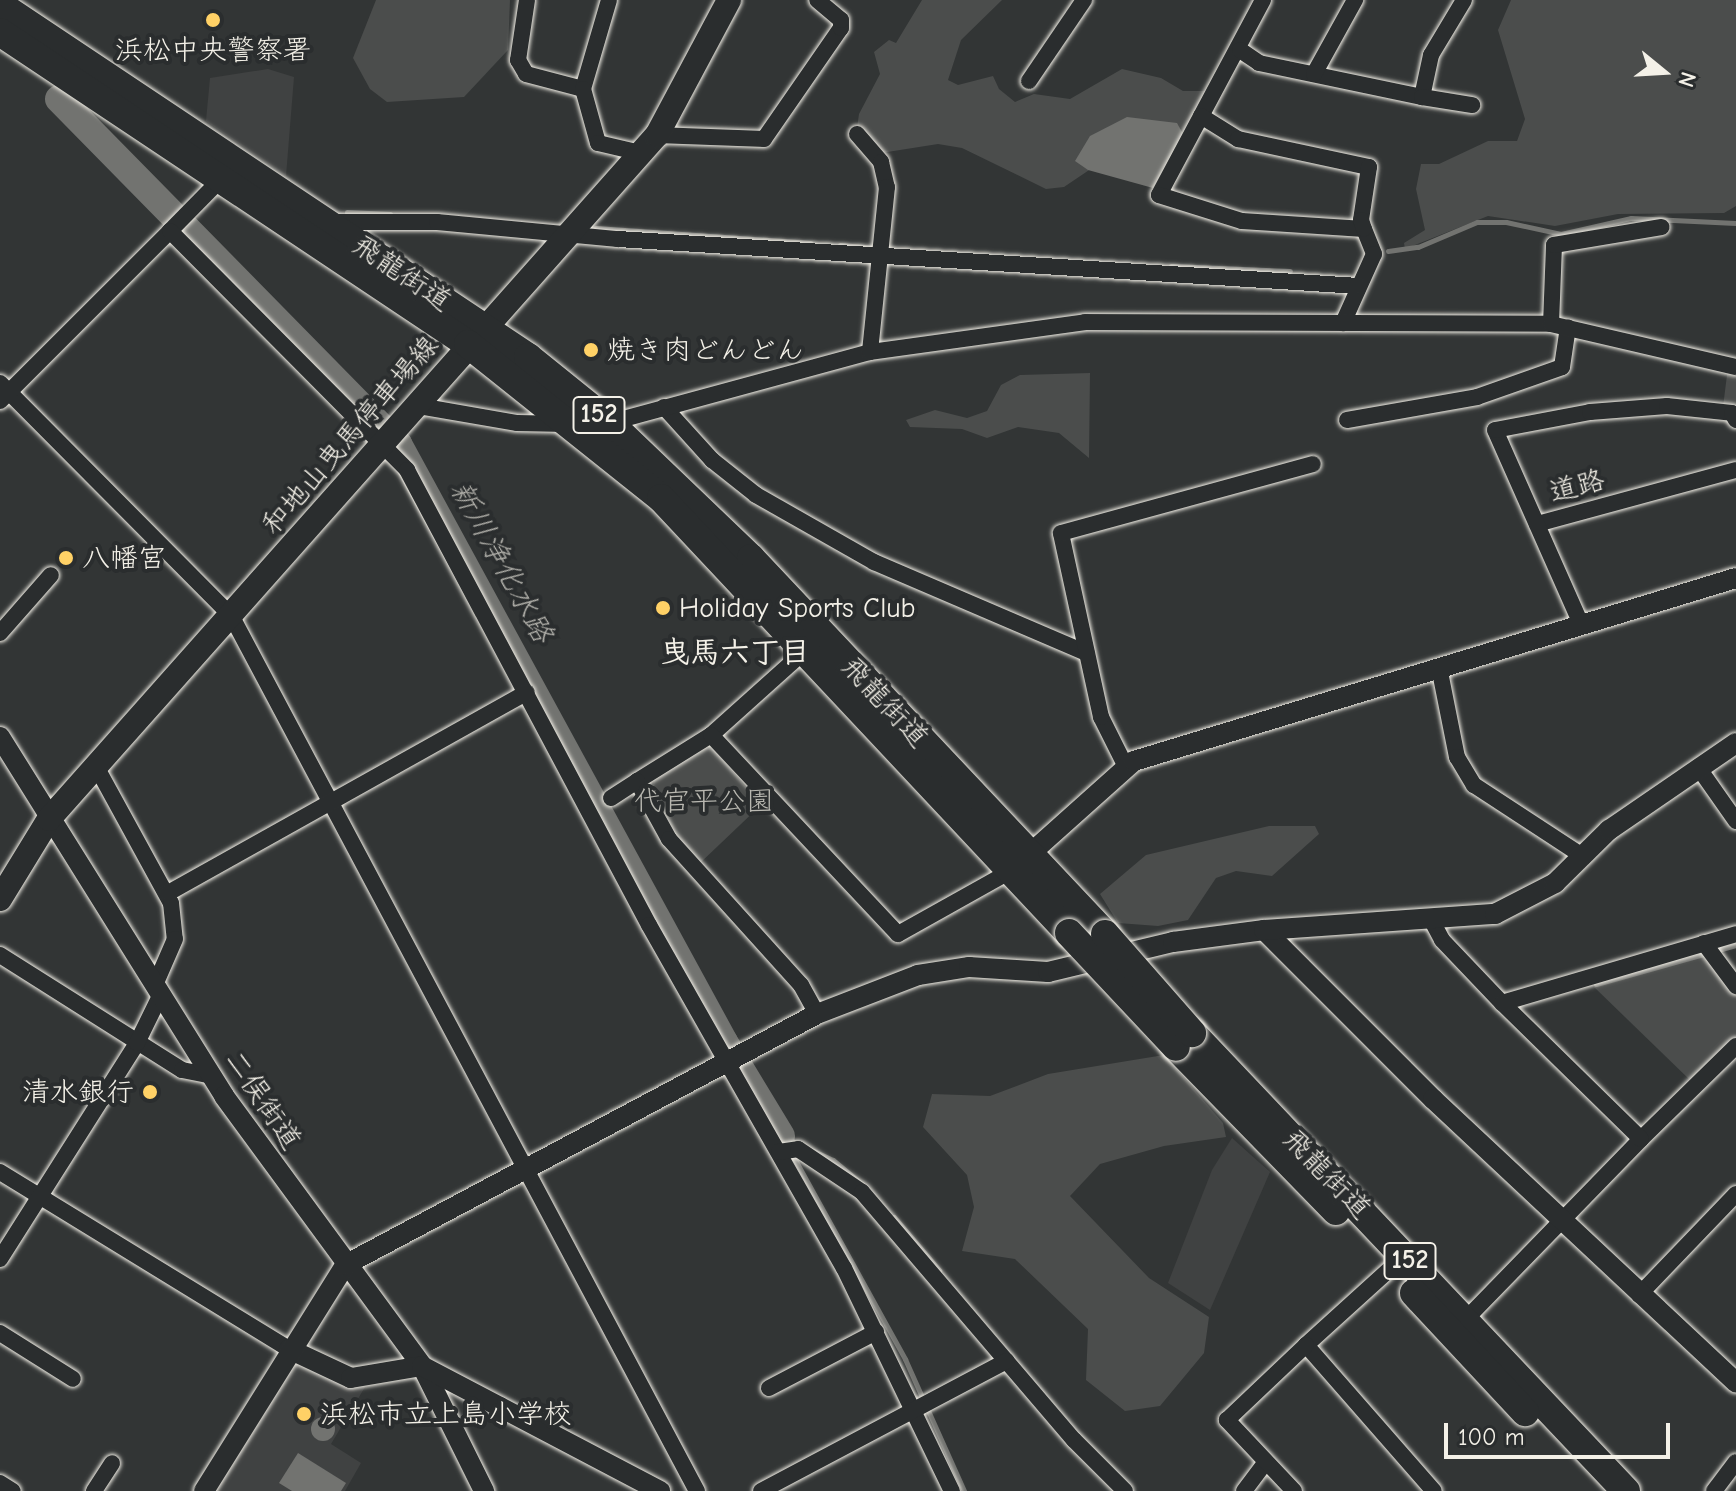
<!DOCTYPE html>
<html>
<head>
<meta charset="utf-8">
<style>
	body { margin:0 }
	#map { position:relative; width:1736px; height:1491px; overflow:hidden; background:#323535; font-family:"Comic Neue","Klee One",sans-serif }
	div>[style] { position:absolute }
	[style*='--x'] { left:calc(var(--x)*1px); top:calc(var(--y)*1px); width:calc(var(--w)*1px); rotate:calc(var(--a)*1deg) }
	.built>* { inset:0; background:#404242 }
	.green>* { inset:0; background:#4b4d4c }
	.water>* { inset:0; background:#727370 }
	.round { border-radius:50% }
	.stream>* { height:5px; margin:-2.5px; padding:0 2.5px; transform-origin:2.5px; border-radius:2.5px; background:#727370 }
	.river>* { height:28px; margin:-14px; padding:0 14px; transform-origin:14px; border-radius:14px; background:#727370 }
	.roads { filter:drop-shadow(0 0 2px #f4f1e8) drop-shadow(0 0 2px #f4f1e8) }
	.minor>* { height:16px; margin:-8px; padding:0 8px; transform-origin:8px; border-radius:8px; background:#2a2d2e }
	.tertiary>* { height:20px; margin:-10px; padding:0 10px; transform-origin:10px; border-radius:10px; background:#2a2d2e }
	.secondary>* { height:24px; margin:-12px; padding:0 12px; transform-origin:12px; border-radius:12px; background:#2a2d2e }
	.trunk>* { height:28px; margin:-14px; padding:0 14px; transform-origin:14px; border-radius:14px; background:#2a2d2e }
	.bridges { filter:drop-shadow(0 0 2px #f4f1e8) drop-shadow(0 0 2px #f4f1e8) }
	.trunk-bridge>* { height:28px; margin:-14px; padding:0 14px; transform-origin:14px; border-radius:14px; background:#2a2d2e }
	.dots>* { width:22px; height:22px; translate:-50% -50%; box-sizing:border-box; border:4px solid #2a2d2e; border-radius:50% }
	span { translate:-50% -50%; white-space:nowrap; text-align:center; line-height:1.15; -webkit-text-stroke:8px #2a2d2e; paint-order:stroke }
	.shield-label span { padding:2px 6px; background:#2a2d2e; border:2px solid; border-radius:6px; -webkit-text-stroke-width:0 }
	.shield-label { font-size:26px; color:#f4f1e8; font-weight:700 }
	.poi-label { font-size:28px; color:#f4f1e8 }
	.left { translate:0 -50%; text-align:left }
	.right { translate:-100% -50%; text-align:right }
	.street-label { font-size:28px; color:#f4f1e8 }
	.park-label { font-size:28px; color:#b9b8b1 }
	.water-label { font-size:30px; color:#b3b2ac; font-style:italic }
	.neighbourhood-label { font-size:30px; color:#f4f1e8; font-weight:700 }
	.north { position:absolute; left:1624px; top:32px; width:80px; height:80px; -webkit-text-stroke:6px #2a2d2e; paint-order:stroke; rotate:108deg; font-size:22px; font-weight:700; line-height:32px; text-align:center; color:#f4f1e8 }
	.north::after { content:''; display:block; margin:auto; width:28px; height:36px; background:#f4f1e8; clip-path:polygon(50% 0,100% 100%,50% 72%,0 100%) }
	.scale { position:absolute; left:1444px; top:1423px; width:226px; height:36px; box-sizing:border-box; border:4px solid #f4f1e8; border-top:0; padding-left:10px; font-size:24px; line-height:28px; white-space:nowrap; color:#f4f1e8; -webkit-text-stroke:6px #2a2d2e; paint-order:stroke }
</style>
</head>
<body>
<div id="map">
	<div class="built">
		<div style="clip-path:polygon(268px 69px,294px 77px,286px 176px,206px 121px,210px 78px)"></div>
		<div style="clip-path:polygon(1232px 1138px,1270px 1172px,1210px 1310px,1168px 1283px,1212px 1170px)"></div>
		<div style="clip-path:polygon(291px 1357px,368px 1382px,331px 1444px,361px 1463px,345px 1491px,214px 1491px)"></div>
	</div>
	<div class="green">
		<div style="clip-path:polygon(376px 0,510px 0,508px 50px,464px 97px,387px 102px,370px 89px,353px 58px)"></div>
		<div style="clip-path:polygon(922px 0,1002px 0,961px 40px,948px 80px,958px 85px,993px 76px,999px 89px,1015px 102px,1034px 94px,1070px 99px,1122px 69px,1161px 78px,1183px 91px,1205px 91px,1186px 137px,1104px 160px,1064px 187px,1046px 189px,962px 148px,938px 144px,881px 153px,857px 128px,859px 114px,880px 74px,874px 52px,889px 40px,896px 43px)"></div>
		<div style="clip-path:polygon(1511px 0,1736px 0,1736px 206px,1724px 213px,1618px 214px,1555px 226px,1488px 216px,1405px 249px,1404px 243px,1425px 230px,1416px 189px,1421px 164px,1439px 164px,1488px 141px,1517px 141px,1525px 119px,1498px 30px)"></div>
		<div style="clip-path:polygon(1729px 359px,1736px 360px,1736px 408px,1723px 407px)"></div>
		<div style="clip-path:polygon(1090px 373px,1089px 458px,1059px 433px,1018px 427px,987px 438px,962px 429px,910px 427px,906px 420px,935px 410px,967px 418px,987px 411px,1001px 385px,1020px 375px)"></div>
		<div style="clip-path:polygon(705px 748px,713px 749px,761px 805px,699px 864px,677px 838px,653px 786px,654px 779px)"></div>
		<div style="clip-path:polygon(1269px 826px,1315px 826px,1319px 834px,1272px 876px,1236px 871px,1216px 878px,1188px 920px,1158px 926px,1118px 923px,1100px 894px,1146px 855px)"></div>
		<div style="clip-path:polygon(1700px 952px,1736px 995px,1736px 1037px,1691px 1081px,1594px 987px)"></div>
		<div style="clip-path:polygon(1164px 1055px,1223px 1123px,1226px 1137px,1164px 1146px,1100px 1164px,1070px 1196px,1149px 1278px,1209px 1317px,1204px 1353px,1160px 1406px,1125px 1411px,1086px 1380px,1088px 1329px,1015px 1259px,962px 1251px,974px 1207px,967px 1175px,923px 1127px,932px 1094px,990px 1096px,1048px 1074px)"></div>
	</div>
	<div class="water">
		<div style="clip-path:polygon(1127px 117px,1177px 123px,1183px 134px,1153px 188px,1088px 170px,1075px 161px,1090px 136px)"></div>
		<div class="round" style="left:311px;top:1417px;width:24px;height:24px"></div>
		<div style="clip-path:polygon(298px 1453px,346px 1483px,341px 1491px,292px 1491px,279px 1483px)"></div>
	</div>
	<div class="stream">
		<div style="--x:347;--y:212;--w:43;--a:2.7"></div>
		<div style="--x:596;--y:228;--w:215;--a:4"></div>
		<div style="--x:840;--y:245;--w:38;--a:5"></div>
		<div style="--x:1388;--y:251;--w:30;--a:-8"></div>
		<div style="--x:1418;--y:247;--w:64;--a:-23"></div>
		<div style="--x:1477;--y:222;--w:29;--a:0"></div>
		<div style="--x:1506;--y:222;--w:56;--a:12.3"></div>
		<div style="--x:1561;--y:234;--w:72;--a:-12.9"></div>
		<div style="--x:1631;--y:218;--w:105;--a:2.7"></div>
		<div style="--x:1171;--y:266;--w:119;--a:2.4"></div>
		<div style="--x:1596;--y:984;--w:145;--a:-15.6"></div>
		<div style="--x:781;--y:1136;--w:57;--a:24.8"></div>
		<div style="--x:833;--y:1160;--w:38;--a:40"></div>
		<div style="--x:782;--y:1136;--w:255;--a:61.1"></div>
		<div style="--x:905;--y:1359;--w:145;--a:65.9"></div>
		<div style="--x:894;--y:1217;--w:70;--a:49.7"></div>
	</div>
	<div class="river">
		<div style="--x:59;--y:99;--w:484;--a:45.5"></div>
		<div style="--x:398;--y:444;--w:681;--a:61.4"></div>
		<div style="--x:724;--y:1042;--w:110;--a:58.8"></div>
	</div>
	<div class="roads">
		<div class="minor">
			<div style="--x:527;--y:0;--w:61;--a:98.5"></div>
			<div style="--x:518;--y:60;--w:16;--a:60"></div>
			<div style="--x:526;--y:74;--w:59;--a:14.7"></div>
			<div style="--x:609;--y:0;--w:93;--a:106.3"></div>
			<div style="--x:583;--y:89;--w:56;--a:74.5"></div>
			<div style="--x:598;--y:143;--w:44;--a:13.1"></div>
			<div style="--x:1263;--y:0;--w:221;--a:118.1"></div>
			<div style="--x:1159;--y:195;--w:87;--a:17.4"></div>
			<div style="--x:1242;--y:221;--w:122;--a:3.8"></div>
			<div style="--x:1364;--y:229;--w:27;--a:68"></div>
			<div style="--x:1374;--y:254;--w:76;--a:114.2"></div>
			<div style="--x:1240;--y:50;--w:23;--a:34"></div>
			<div style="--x:1259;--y:63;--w:167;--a:11.8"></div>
			<div style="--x:1422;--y:97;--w:43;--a:-77.9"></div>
			<div style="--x:1431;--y:55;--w:64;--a:-59"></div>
			<div style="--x:1314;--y:74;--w:85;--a:-61"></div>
			<div style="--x:1029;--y:81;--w:98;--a:-55.8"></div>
			<div style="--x:1422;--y:97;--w:51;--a:9.1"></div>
			<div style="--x:1201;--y:116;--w:44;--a:31.9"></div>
			<div style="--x:1238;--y:139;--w:134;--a:12.1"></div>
			<div style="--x:1369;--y:167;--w:54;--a:98.6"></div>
			<div style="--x:1361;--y:220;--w:9;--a:72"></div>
			<div style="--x:857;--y:134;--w:37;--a:49"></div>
			<div style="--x:881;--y:162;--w:26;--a:77"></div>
			<div style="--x:887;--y:187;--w:166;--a:95.9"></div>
			<div style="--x:657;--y:135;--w:107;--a:2.1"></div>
			<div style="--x:764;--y:139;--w:135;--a:-55.3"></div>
			<div style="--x:841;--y:28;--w:8;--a:-90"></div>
			<div style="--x:841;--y:20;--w:31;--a:-140"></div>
			<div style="--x:330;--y:222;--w:107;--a:0"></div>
			<div style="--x:437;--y:222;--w:182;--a:5.4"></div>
			<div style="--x:618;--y:239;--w:741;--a:3.63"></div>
			<div style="--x:170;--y:231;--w:78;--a:-45.5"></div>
			<div style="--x:1551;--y:324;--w:79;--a:-87.8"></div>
			<div style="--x:1554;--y:245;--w:109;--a:-9.5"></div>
			<div style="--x:0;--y:383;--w:330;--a:45.2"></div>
			<div style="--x:232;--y:617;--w:990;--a:61.99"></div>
			<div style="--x:0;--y:401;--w:240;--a:-45"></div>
			<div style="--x:170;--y:231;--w:337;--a:45.2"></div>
			<div style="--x:407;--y:470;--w:515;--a:61.99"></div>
			<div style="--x:649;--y:925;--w:395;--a:60.4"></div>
			<div style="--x:844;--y:1268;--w:248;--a:64.2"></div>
			<div style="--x:413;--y:405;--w:106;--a:9.8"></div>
			<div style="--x:517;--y:423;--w:49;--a:1.2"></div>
			<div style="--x:664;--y:407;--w:72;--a:47.8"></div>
			<div style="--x:712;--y:460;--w:56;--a:38.5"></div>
			<div style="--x:756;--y:495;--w:136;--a:29.6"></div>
			<div style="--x:874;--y:562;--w:231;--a:23.2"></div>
			<div style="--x:1347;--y:420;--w:132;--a:-10"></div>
			<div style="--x:1477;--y:397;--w:90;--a:-19.4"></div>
			<div style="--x:1562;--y:367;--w:40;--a:-81.5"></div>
			<div style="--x:605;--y:424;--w:275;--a:-15.2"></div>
			<div style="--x:870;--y:352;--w:217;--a:-7.9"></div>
			<div style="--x:1085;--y:322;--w:466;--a:0.2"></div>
			<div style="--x:1551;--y:324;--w:190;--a:13.1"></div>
			<div style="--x:1537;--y:524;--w:206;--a:-15.2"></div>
			<div style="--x:1581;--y:624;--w:212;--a:-113.9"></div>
			<div style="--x:1495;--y:430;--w:97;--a:-10.7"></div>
			<div style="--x:1590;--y:412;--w:77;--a:-4.5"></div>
			<div style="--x:1667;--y:406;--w:65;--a:6.1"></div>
			<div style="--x:1732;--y:413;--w:8;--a:60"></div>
			<div style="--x:0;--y:633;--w:77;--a:-48.7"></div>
			<div style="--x:807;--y:649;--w:129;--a:138.1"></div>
			<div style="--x:711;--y:735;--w:87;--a:148.1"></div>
			<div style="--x:637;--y:781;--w:66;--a:61.1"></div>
			<div style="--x:669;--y:839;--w:197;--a:47.9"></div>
			<div style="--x:801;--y:985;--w:33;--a:61"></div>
			<div style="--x:1439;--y:667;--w:92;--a:78.7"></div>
			<div style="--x:1457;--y:757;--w:33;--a:59"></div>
			<div style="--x:1474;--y:785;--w:131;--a:33.2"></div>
			<div style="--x:711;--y:735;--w:273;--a:46.8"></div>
			<div style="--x:898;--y:934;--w:127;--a:-29.2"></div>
			<div style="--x:1126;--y:767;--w:56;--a:-116.6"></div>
			<div style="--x:1101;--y:717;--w:188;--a:-102.3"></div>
			<div style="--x:1061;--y:533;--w:261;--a:-15.3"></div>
			<div style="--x:1698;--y:767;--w:66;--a:54.9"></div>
			<div style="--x:97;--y:768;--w:154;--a:61.3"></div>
			<div style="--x:171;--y:903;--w:36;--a:84"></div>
			<div style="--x:175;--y:939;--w:50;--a:113.5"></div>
			<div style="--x:611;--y:798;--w:31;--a:-33"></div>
			<div style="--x:168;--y:893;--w:411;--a:-29.2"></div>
			<div style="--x:1432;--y:921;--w:21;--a:62"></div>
			<div style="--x:1442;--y:940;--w:87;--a:46.4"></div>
			<div style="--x:1704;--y:943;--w:54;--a:53.3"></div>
			<div style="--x:0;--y:955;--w:215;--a:32.3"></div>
			<div style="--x:182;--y:1070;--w:32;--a:11"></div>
			<div style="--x:1641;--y:1139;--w:133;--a:-44.4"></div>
			<div style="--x:779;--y:1152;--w:19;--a:-9"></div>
			<div style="--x:798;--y:1149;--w:77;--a:33.9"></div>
			<div style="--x:862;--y:1192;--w:326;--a:49.5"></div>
			<div style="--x:1074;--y:1440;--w:72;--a:45"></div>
			<div style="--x:0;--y:1172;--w:339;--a:31.5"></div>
			<div style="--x:0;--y:1259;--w:256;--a:-57.6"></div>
			<div style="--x:137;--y:1043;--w:52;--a:-63.9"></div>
			<div style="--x:1391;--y:1268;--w:115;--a:137.8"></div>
			<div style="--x:1306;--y:1345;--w:194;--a:48.8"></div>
			<div style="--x:1639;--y:1295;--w:140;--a:-46.2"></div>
			<div style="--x:1466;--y:1319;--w:251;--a:-45.8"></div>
			<div style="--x:1641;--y:1139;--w:194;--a:-135.6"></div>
			<div style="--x:1502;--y:1003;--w:244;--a:-16.4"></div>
			<div style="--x:0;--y:1333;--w:86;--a:32.2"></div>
			<div style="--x:769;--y:1388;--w:121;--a:-27.6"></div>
			<div style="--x:0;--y:1483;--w:15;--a:32"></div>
			<div style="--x:94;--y:1491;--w:33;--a:-57"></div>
			<div style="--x:761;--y:1491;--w:278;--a:-27.9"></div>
			<div style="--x:1244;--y:1491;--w:35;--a:-53"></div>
			<div style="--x:1294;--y:1491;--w:98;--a:-133.3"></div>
			<div style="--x:1227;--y:1420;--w:109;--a:-43.5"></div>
			<div style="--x:1714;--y:1491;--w:36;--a:-53"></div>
		</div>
		<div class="tertiary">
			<div style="--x:0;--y:737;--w:423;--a:58"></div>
			<div style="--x:224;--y:1096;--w:335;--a:53.7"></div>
			<div style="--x:422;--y:1366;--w:140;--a:63.6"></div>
			<div style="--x:1022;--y:861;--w:150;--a:-41.8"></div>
			<div style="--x:1134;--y:761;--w:629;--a:-16.91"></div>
			<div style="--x:1264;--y:930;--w:239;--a:45"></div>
			<div style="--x:1433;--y:1099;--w:415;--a:43.1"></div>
			<div style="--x:289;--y:1349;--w:68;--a:25.1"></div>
			<div style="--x:351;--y:1378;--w:72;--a:-9.6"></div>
			<div style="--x:422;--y:1366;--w:269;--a:27.7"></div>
			<div style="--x:204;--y:1491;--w:266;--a:-58"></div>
			<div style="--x:345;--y:1265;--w:535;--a:-28"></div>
			<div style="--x:817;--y:1014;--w:108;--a:-21.1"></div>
			<div style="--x:918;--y:975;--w:52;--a:-8.9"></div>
			<div style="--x:969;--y:967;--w:79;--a:3.6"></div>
			<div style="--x:1048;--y:972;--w:129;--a:-13.5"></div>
			<div style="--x:1173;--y:942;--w:92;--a:-7.5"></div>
			<div style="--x:1264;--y:930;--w:232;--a:-4"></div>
			<div style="--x:1495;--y:914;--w:68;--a:-27.3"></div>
			<div style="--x:1555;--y:883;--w:76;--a:-44.5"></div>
			<div style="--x:1609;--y:830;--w:154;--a:-34.4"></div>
		</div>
		<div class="secondary">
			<div style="--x:0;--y:899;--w:94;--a:-58.5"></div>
			<div style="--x:49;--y:819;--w:915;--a:-48.37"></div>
			<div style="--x:657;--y:135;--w:153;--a:-61.9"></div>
		</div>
		<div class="trunk">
			<div style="--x:0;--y:5;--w:635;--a:33.69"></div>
			<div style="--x:528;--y:357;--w:105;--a:38.8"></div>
			<div style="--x:610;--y:423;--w:195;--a:43.8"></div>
			<div style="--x:751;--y:558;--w:516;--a:46.73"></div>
			<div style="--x:0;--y:32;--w:562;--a:33.69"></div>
			<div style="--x:468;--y:344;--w:247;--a:38.6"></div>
			<div style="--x:661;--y:498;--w:596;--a:46.83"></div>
			<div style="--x:1192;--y:1033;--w:631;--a:46.54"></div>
			<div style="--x:1176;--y:1047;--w:229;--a:45.7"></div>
			<div style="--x:1414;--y:1293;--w:163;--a:47"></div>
		</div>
	</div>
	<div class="bridges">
		<div class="trunk-bridge">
			<div style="--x:1069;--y:933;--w:156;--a:46.8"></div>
			<div style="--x:1105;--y:934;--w:132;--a:48.7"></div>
		</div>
	</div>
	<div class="dots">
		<div style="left:213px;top:20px;background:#ffd166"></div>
		<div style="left:591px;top:350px;background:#ffd166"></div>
		<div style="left:66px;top:558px;background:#ffd166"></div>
		<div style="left:663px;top:608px;background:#ffd166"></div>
		<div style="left:150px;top:1092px;background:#ffd166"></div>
		<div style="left:304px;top:1414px;background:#ffd166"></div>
	</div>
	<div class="shield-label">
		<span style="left:599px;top:415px">152</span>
		<span style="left:1410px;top:1261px">152</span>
	</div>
	<div class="poi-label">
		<span style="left:213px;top:50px">浜松中央警察署</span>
		<span class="left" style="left:607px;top:350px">焼き肉どんどん</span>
		<span class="left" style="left:82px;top:558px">八幡宮</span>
		<span class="left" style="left:679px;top:608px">Holiday Sports Club</span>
		<span class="right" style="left:134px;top:1092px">清水銀行</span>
		<span class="left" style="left:320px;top:1414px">浜松市立上島小学校</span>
	</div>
	<div class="street-label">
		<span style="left:402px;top:273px;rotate:34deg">飛龍街道</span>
		<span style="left:350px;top:435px;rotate:-49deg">和地山曳馬停車場線</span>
		<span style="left:1577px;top:486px;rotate:-15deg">道路</span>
		<span style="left:885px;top:702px;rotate:47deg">飛龍街道</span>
		<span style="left:263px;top:1100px;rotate:56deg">二俣街道</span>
		<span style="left:1327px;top:1174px;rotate:46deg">飛龍街道</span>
	</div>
	<div class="park-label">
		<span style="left:704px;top:801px">代官平公園</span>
	</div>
	<div class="water-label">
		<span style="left:501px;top:562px;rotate:61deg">新川浄化水路</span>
	</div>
	<div class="neighbourhood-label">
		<span style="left:735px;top:653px">曳馬六丁目</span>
	</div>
	<div class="north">N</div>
	<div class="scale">100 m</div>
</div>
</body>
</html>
